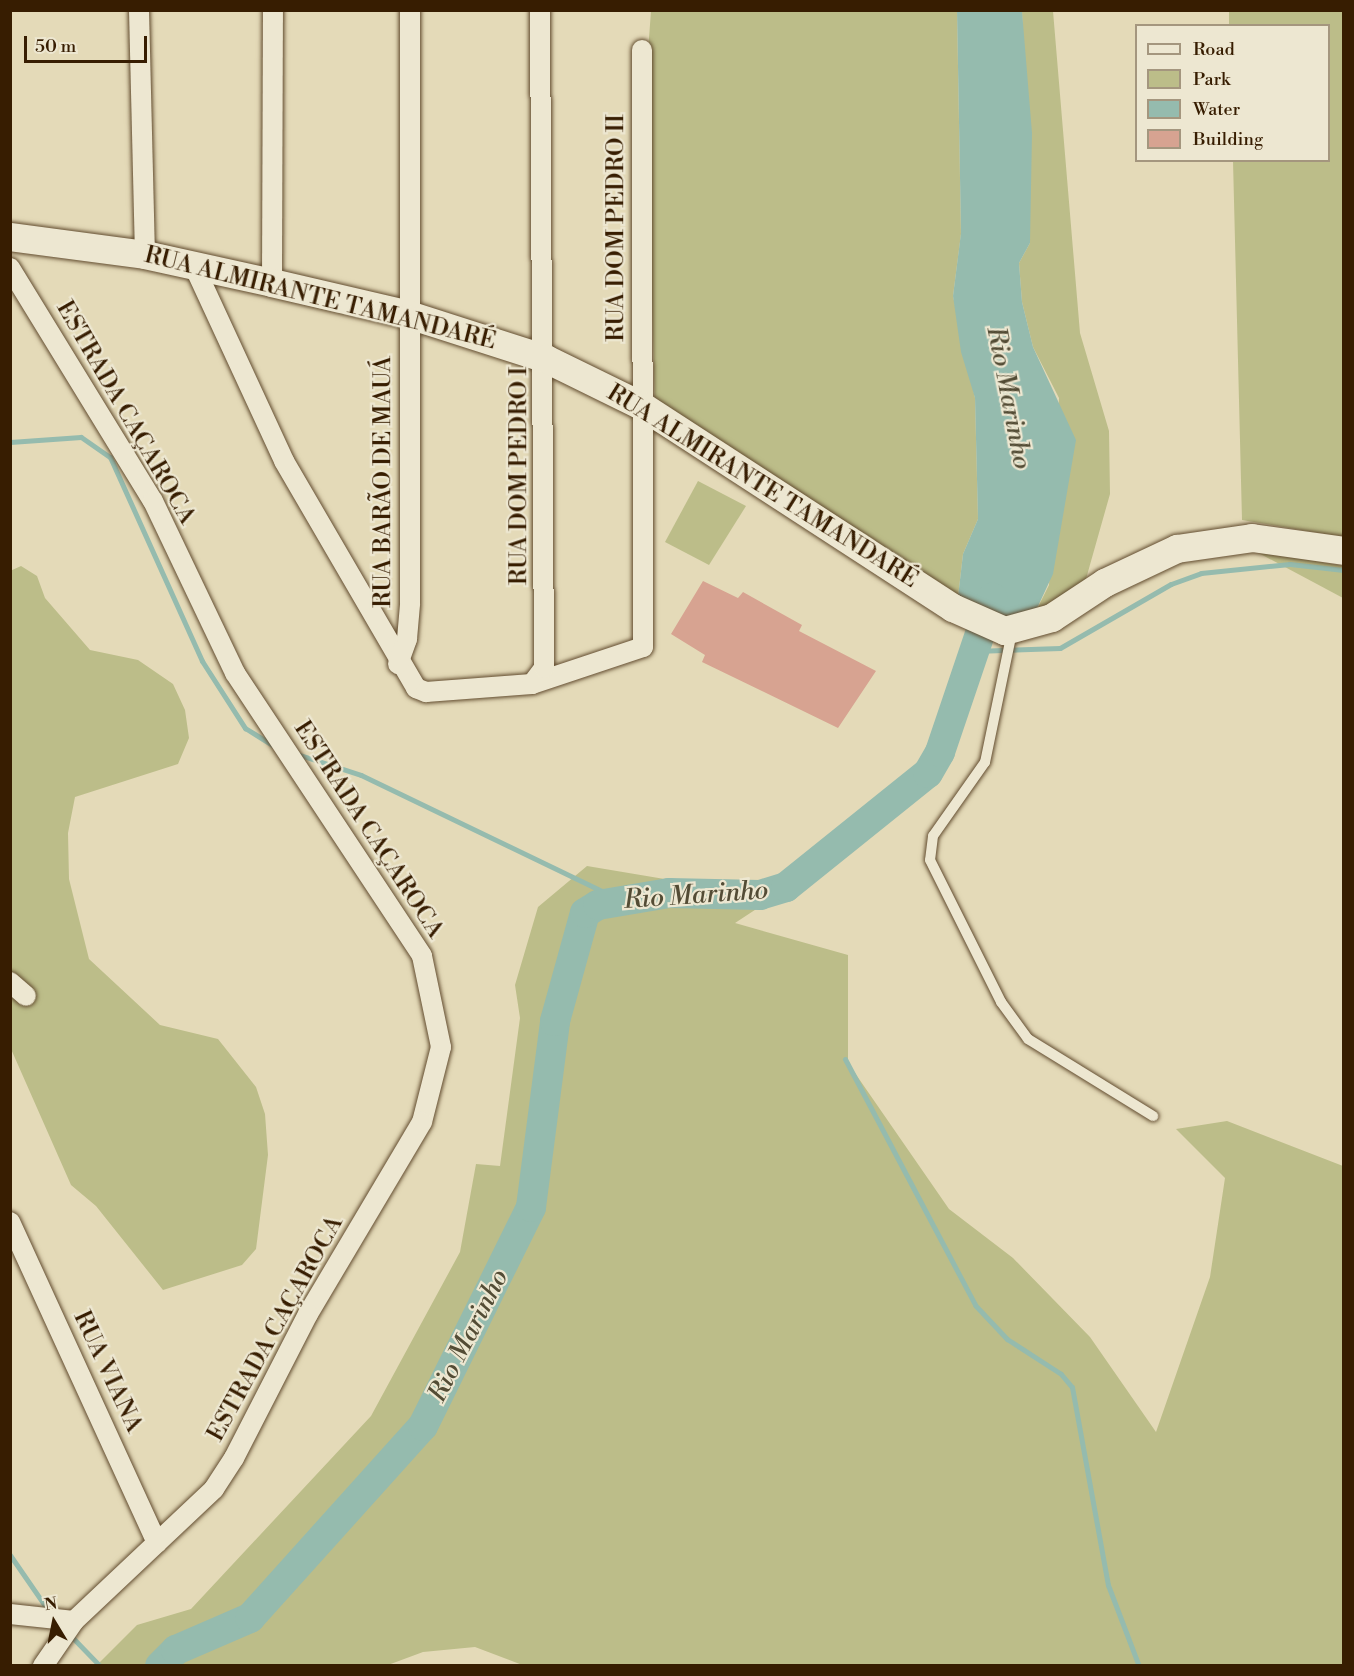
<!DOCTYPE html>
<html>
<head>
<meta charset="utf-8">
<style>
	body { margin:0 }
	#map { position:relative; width:1354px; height:1676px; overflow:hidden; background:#e4dab8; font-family:"Libre Bodoni",serif }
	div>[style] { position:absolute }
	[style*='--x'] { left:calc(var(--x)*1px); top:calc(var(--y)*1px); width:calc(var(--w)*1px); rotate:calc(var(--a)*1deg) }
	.green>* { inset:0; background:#bcbd89 }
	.water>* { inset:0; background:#95bbae }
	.stream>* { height:5px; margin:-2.5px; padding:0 2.5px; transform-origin:2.5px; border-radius:2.5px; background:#95bbae }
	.river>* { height:30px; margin:-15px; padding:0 15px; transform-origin:15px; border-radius:15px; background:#95bbae }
	.building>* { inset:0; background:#d7a391 }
	.roads { filter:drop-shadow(0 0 2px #624c2f) drop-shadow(0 0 2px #624c2f) }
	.service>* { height:10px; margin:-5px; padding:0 5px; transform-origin:5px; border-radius:5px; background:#ede7d1 }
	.minor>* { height:20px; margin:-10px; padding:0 10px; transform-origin:10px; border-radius:10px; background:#ede7d1 }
	.secondary>* { height:28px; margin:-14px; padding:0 14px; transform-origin:14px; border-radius:14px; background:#ede7d1 }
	span { translate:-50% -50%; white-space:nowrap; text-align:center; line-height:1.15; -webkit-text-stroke:4.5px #ede7d1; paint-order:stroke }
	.street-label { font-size:24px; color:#371d01 }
	.water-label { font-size:26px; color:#534c35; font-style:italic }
	.frame { position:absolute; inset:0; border:12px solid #371d01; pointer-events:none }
	.legend { position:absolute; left:1135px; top:24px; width:195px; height:138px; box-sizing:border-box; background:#ede7d1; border:2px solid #a4967e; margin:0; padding:8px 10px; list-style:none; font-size:18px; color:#371d01 }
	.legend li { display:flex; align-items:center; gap:12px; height:30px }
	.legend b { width:30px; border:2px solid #a4967e }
	.north { position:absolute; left:24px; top:1592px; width:60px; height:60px; -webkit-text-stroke:4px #ede7d1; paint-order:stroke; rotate:350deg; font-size:16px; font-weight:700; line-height:24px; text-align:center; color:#371d01 }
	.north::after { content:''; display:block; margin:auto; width:21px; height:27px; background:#371d01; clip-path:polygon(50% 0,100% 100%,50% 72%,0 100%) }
	.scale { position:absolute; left:24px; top:36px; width:123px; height:27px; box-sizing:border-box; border:3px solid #371d01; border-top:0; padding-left:8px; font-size:18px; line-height:21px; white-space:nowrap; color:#371d01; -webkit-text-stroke:4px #ede7d1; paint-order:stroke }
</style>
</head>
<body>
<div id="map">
	<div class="green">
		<div style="clip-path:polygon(651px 11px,957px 11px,961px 234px,953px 296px,975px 398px,978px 519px,963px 554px,958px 597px,655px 406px,646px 79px)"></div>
		<div style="clip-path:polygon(1022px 11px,1053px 11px,1080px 333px,1109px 431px,1110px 494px,1082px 593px,1033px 617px,1049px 585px,1059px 398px,1033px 347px,1022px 302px,1019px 263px,1030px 243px)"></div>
		<div style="clip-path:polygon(1229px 11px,1343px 11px,1343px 537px,1242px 520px,1233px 161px,1328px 160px,1328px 26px,1229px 25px)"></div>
		<div style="clip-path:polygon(698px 481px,746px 506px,709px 565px,665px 542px)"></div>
		<div style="clip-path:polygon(1253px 550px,1343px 566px,1343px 598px)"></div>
		<div style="clip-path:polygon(21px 566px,37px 576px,45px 598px,90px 650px,138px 660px,173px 684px,185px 710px,189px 738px,178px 764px,75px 797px,68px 833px,69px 879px,89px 959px,160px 1025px,218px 1039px,256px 1087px,265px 1114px,268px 1155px,256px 1249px,242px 1265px,163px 1290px,96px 1206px,71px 1185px,11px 1049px,10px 571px)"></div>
		<div style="clip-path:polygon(587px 866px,724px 889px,787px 889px,735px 923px,848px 955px,848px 1063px,949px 1209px,1013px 1258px,1090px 1337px,1156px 1432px,1210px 1277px,1225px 1178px,1176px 1129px,1227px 1121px,1343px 1166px,1343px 1665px,525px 1666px,475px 1647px,423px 1652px,388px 1665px,97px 1665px,137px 1625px,191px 1609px,371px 1416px,460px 1252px,476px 1164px,500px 1166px,520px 1018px,515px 985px,538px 907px)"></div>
	</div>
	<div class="water">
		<div style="clip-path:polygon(957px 11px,1022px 11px,1032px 133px,1030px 243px,1019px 263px,1022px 302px,1033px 347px,1076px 440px,1053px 574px,1033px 617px,1003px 620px,958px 597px,963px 554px,978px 519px,975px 398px,961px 352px,953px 296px,961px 233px)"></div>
	</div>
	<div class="stream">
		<div style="--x:10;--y:442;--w:71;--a:-4"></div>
		<div style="--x:81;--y:437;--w:35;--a:35"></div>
		<div style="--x:110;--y:457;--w:224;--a:65.7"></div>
		<div style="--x:202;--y:661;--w:80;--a:57.3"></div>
		<div style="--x:245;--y:728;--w:38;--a:32"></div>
		<div style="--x:975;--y:651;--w:85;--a:-2"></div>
		<div style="--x:1060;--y:648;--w:128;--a:-30"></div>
		<div style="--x:1171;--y:584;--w:32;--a:-20"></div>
		<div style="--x:1201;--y:573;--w:89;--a:-5.8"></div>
		<div style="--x:1290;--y:564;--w:54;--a:6.3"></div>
		<div style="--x:297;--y:754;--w:67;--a:18.2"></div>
		<div style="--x:361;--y:775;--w:288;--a:25.7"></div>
		<div style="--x:845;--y:1059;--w:278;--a:62.1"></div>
		<div style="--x:975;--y:1305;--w:47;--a:46.7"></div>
		<div style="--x:1007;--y:1339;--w:64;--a:32.9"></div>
		<div style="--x:1061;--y:1374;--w:17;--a:50"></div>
		<div style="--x:1072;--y:1387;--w:201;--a:79.7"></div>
		<div style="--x:1108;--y:1585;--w:87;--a:69.1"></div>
		<div style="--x:10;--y:1555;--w:70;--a:55.4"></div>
		<div style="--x:70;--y:1635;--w:43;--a:45.9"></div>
	</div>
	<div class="river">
		<div style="--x:160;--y:1666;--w:23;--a:-45"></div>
		<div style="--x:176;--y:1650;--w:81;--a:-23.4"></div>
		<div style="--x:250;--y:1618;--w:258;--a:-48"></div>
		<div style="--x:423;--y:1426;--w:244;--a:-63.7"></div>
		<div style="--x:531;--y:1207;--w:188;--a:-82.6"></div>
		<div style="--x:555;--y:1021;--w:112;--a:-74.5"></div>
		<div style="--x:585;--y:913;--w:15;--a:-32"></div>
		<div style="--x:598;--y:905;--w:72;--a:-9.6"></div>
		<div style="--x:669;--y:893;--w:91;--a:1.3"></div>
		<div style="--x:760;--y:895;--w:27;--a:-17"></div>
		<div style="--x:786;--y:887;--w:182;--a:-38.8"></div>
		<div style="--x:928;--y:773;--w:24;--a:-60"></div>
		<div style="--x:940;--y:752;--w:163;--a:-71.3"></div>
	</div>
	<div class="building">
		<div style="clip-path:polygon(703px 581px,738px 598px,743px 592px,802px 625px,799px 631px,876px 671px,838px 728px,702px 662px,705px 655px,671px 634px)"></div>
	</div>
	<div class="roads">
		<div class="service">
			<div style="--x:1012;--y:632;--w:133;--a:101.7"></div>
			<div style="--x:985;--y:762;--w:90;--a:125.1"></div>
			<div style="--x:933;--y:836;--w:24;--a:97"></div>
			<div style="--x:930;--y:860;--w:159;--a:63.4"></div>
			<div style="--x:1001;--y:1002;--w:46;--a:53.9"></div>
			<div style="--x:1028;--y:1039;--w:147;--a:31.6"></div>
		</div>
		<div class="minor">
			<div style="--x:139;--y:10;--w:245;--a:88.6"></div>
			<div style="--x:194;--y:266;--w:215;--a:65.2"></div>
			<div style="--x:284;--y:461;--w:263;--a:59.8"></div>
			<div style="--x:416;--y:688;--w:11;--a:22"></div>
			<div style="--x:426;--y:692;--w:106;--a:-4.3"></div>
			<div style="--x:532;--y:684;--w:117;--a:-18.4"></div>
			<div style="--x:643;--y:647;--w:597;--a:-90.1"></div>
			<div style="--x:10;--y:268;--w:273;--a:58.5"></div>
			<div style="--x:153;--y:501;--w:191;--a:64.5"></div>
			<div style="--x:235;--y:673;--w:339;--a:56.5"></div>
			<div style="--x:422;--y:956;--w:93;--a:78.2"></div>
			<div style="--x:441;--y:1047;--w:77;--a:104.2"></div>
			<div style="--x:422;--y:1122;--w:223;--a:120.7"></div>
			<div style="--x:308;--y:1314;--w:162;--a:117.2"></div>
			<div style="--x:234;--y:1458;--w:37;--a:123"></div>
			<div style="--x:214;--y:1489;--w:192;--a:136.7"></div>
			<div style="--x:74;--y:1621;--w:55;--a:124.6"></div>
			<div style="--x:272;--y:283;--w:273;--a:-89.8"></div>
			<div style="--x:398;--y:664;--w:27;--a:-70"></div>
			<div style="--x:407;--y:639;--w:36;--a:-85"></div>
			<div style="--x:410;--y:603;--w:593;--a:-90"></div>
			<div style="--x:532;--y:684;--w:20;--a:-53"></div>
			<div style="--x:544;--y:668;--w:658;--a:-90.35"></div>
			<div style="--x:10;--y:982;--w:21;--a:41"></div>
			<div style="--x:10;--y:1222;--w:353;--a:65.4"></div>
			<div style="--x:10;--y:1614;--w:64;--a:6.2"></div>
		</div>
		<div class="secondary">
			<div style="--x:10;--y:237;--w:136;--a:7.6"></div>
			<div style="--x:145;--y:255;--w:130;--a:12.4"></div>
			<div style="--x:272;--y:283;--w:141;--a:13.1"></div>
			<div style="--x:409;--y:315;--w:144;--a:17.8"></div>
			<div style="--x:546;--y:359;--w:107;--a:26.1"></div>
			<div style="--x:642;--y:406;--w:371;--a:33"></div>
			<div style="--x:953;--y:608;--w:57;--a:23.9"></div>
			<div style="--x:1005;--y:631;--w:49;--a:-15.5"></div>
			<div style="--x:1052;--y:618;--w:64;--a:-33.4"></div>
			<div style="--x:1105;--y:583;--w:80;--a:-25.3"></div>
			<div style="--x:1177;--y:549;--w:76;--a:-8.3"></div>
			<div style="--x:1252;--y:538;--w:93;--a:8"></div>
		</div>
	</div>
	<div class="street-label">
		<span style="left:617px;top:228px;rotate:-90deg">RUA DOM PEDRO II</span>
		<span style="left:320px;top:299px;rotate:14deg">RUA ALMIRANTE TAMANDARÉ</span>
		<span style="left:125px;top:413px;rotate:60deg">ESTRADA CAÇAROCA</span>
		<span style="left:520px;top:476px;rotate:-90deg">RUA DOM PEDRO I</span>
		<span style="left:384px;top:482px;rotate:-90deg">RUA BARÃO DE MAUÁ</span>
		<span style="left:762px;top:487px;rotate:32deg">RUA ALMIRANTE TAMANDARÉ</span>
		<span style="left:368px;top:830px;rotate:57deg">ESTRADA CAÇAROCA</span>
		<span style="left:276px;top:1329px;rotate:-61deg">ESTRADA CAÇAROCA</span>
		<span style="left:107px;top:1372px;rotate:65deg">RUA VIANA</span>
	</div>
	<div class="water-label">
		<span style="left:1008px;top:398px;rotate:79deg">Rio Marinho</span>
		<span style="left:696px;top:896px;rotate:-4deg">Rio Marinho</span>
		<span style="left:469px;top:1336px;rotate:-63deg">Rio Marinho</span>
	</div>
	<div class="frame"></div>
	<ul class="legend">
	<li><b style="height:8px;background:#ede7d1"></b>Road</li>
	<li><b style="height:16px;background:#bcbd89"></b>Park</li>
	<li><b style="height:16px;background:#95bbae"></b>Water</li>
	<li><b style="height:16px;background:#d7a391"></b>Building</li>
	</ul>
	<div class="north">N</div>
	<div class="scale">50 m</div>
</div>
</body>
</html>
